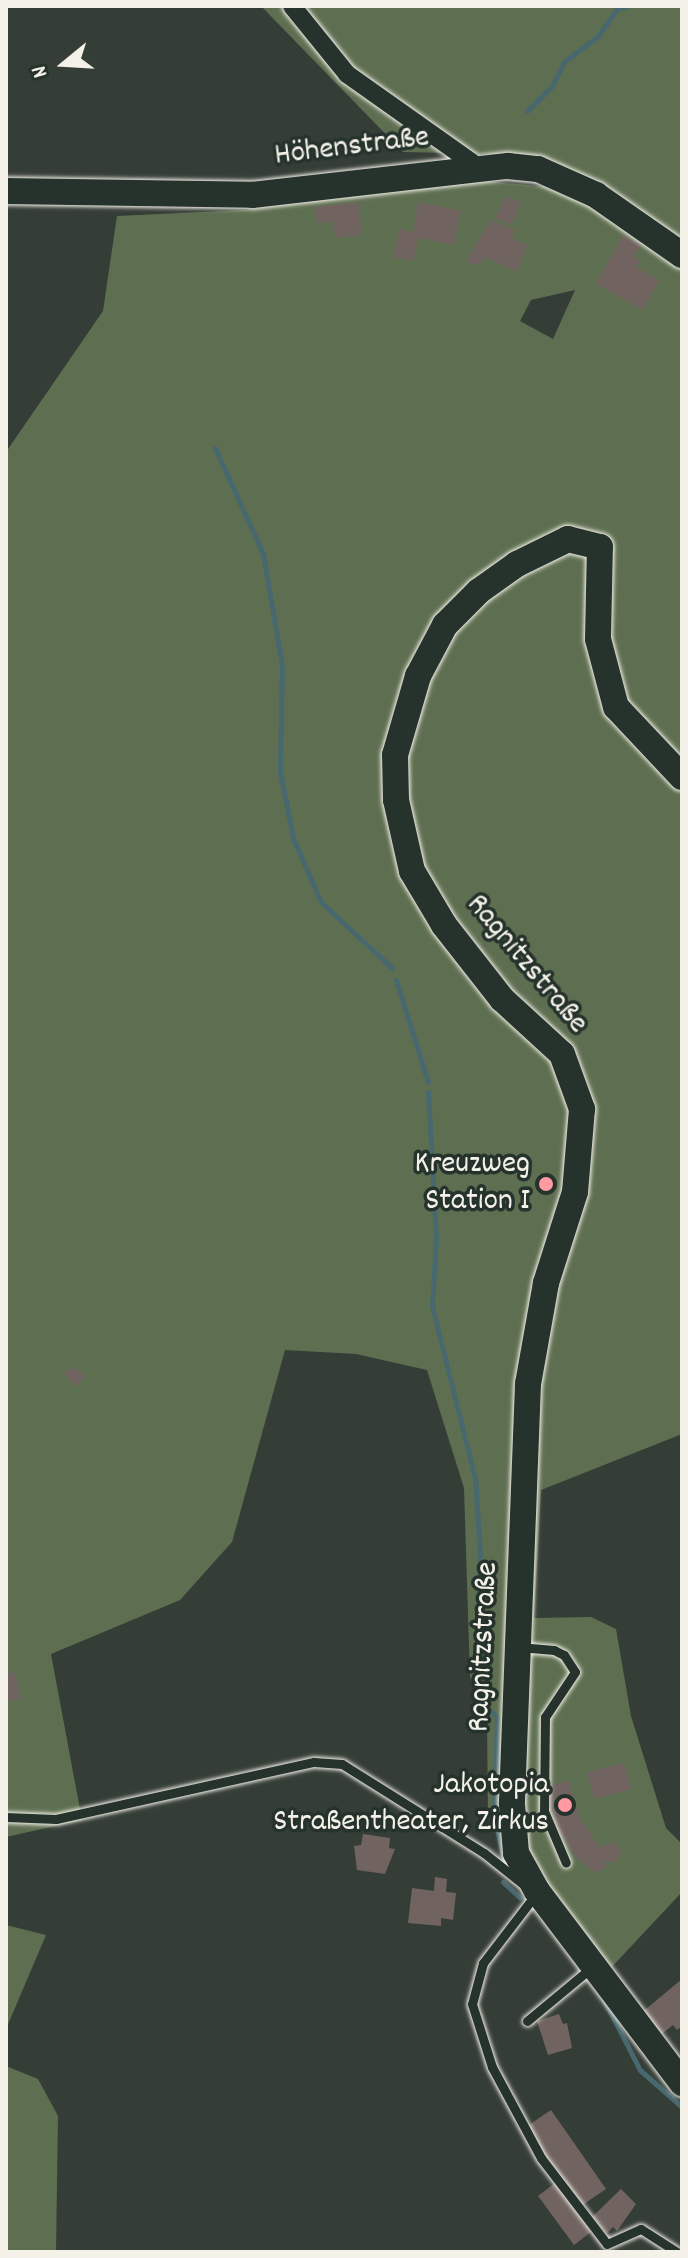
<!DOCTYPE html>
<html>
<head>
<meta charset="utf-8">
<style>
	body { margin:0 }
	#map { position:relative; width:688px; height:2258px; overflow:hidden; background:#353d37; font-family:Dekko,sans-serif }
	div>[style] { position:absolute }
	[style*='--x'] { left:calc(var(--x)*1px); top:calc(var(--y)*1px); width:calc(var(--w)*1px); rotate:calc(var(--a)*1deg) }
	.green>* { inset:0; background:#5e6f51 }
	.stream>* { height:5px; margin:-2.5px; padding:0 2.5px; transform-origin:2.5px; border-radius:2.5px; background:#47686e }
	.building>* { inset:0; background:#716460 }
	.roads { filter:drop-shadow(0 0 2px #f4f1e8) drop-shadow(0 0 2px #f4f1e8) }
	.lane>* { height:9px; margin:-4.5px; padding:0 4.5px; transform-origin:4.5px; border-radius:4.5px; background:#26332d }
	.street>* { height:18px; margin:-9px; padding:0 9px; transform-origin:9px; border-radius:9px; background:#26332d }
	.secondary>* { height:26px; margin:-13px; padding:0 13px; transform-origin:13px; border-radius:13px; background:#26332d }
	.dots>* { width:22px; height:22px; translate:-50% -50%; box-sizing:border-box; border:4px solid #26332d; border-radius:50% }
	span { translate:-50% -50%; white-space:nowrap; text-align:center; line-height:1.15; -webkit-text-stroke:7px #26332d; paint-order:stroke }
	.street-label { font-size:32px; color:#f4f1e8 }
	.poi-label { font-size:32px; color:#f4f1e8 }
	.right { translate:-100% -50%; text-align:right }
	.frame { position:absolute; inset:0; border:8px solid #f4f1e8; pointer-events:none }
	.north { position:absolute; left:24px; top:24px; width:80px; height:80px; -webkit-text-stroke:6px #26332d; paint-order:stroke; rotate:252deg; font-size:22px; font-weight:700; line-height:32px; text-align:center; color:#f4f1e8 }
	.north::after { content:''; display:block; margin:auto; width:28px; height:36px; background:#f4f1e8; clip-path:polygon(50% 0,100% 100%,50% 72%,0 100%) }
</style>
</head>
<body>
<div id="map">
	<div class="green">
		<div style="clip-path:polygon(261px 6px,682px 6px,682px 259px,551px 165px,497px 154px,403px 152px)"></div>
		<div style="clip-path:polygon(evenodd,472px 180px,560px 188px,616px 220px,682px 269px,682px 1434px,541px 1490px,534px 1618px,591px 1617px,616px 1629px,631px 1716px,666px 1828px,682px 1844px,682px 1892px,593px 1987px,516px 1853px,508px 1693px,500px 1820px,488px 1820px,487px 1720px,470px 1677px,464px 1488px,427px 1370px,356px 1354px,285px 1350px,232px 1542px,180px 1600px,51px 1654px,82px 1820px,6px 1837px,6px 452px,103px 311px,117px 216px,244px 210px,472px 180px,575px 290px,553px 339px,520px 321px,531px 300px,575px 290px)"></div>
		<div style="clip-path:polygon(6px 1925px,46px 1935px,6px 2029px)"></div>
		<div style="clip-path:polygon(6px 2066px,38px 2079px,58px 2116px,56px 2252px,6px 2252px)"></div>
	</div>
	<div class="stream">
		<div style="--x:527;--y:111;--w:35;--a:-45"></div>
		<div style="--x:552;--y:86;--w:28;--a:-63"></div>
		<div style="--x:565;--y:61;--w:41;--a:-37.1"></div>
		<div style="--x:598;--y:36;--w:33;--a:-55"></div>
		<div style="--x:617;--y:9;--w:11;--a:-15"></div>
		<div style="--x:215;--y:448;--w:116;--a:65.6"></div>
		<div style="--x:263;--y:554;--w:113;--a:80.3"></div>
		<div style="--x:282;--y:665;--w:106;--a:91.1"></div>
		<div style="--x:280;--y:771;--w:68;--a:79"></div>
		<div style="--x:293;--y:838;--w:70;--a:66.4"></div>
		<div style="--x:321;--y:902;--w:97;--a:42.9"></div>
		<div style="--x:396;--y:980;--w:107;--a:72.6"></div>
		<div style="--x:428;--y:1092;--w:147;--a:86.9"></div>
		<div style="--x:436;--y:1239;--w:67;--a:93.4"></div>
		<div style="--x:432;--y:1306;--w:177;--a:76"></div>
		<div style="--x:475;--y:1478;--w:78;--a:86.3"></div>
		<div style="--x:480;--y:1556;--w:143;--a:92"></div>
		<div style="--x:475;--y:1699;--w:28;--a:38"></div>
		<div style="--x:497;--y:1716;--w:101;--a:91.7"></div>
		<div style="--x:494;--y:1817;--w:47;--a:76.6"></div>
		<div style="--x:503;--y:1882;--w:23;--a:43"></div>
		<div style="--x:603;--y:1998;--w:81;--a:62.8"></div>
		<div style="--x:640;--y:2070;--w:56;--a:41.4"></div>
	</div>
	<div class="building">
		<div style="clip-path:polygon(505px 196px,521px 203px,511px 225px,495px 218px)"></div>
		<div style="clip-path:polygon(358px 202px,362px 235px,335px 238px,333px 221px,317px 223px,315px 207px)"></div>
		<div style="clip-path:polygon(418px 202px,461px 211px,454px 245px,418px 238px,413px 261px,393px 257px,400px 229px,413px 232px)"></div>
		<div style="clip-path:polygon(491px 220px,515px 230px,511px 238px,527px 245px,517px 271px,484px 257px,480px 266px,466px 261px)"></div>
		<div style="clip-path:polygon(623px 235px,641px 245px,634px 257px,640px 261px,636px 267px,659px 280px,643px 310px,596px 284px)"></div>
		<div style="clip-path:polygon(73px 1367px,85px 1376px,76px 1387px,64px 1373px)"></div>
		<div style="clip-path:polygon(14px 1672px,21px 1698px,6px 1702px,6px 1674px)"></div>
		<div style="clip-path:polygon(624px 1763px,631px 1789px,594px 1799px,587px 1772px)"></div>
		<div style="clip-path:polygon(569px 1781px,579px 1816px,595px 1841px,601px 1847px,615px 1843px,621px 1852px,616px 1862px,604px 1862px,606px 1867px,595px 1873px,574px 1855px,555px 1824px,546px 1786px)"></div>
		<div style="clip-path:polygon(363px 1834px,390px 1838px,389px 1848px,395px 1849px,385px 1874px,357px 1870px,354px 1846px,361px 1845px)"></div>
		<div style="clip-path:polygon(435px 1877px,447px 1879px,446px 1892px,456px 1893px,453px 1920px,441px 1918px,441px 1926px,408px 1923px,412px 1888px,434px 1891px)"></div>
		<div style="clip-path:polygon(682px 1979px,682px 2026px,677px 2030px,673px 2025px,658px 2037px,640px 2014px)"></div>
		<div style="clip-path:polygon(559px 2014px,563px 2024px,567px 2023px,572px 2048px,548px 2055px,537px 2021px)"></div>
		<div style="clip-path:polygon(551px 2110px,606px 2189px,581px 2206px,526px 2127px)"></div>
		<div style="clip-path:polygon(555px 2183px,591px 2232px,574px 2245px,538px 2196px)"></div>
		<div style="clip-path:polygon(621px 2189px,636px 2204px,617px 2231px,613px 2227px,607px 2233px,592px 2217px)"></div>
	</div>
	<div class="roads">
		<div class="lane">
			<div style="--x:519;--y:1647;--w:35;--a:5"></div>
			<div style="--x:554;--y:1650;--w:11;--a:27"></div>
			<div style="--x:564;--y:1655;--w:20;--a:57"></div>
			<div style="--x:575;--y:1672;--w:54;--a:123.7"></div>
			<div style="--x:545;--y:1717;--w:94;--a:90.6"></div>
			<div style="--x:544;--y:1811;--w:56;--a:67.1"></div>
			<div style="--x:6;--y:1817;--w:50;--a:2.3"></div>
			<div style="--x:56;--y:1819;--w:264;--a:-12.5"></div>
			<div style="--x:314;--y:1762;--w:28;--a:4"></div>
			<div style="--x:342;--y:1764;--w:168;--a:32.1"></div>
			<div style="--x:484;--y:1853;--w:50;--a:38.5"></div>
			<div style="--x:536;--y:1894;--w:87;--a:127.5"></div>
			<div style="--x:483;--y:1963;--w:42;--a:105"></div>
			<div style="--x:472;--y:2004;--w:66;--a:72.4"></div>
			<div style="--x:492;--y:2067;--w:103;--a:61.7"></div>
			<div style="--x:541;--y:2158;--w:108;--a:52.5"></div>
			<div style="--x:607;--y:2244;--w:37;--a:-24"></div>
			<div style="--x:641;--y:2229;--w:43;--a:32.6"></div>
			<div style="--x:527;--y:2021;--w:85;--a:-39.7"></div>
		</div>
		<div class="street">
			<div style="--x:292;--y:6;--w:87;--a:51"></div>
			<div style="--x:347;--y:74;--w:159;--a:35.3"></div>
		</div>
		<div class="secondary">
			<div style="--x:6;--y:191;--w:246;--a:0.9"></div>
			<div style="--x:252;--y:195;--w:258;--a:-6.5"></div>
			<div style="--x:508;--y:166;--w:30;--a:6"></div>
			<div style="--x:538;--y:169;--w:64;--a:24.1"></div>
			<div style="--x:596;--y:195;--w:105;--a:34.9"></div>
			<div style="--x:682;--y:777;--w:96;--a:-133.3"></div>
			<div style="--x:616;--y:707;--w:70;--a:-104.8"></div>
			<div style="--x:598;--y:639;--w:92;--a:-88.8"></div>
			<div style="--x:600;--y:547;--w:33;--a:-166"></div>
			<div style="--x:568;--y:539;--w:57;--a:153.9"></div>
			<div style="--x:517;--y:564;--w:47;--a:144.6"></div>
			<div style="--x:479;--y:591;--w:48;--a:135"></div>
			<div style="--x:445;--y:625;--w:58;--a:117.9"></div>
			<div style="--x:418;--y:676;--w:82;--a:106.2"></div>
			<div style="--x:395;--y:755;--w:45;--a:88.7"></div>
			<div style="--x:396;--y:800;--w:73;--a:77.3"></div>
			<div style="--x:412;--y:871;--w:63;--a:59.3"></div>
			<div style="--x:444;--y:925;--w:94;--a:51.9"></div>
			<div style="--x:502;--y:999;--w:81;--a:42.5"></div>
			<div style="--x:562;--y:1054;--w:59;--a:70"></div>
			<div style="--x:582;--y:1109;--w:83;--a:94.8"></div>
			<div style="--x:575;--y:1192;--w:96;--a:107.7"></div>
			<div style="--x:546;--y:1283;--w:103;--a:100.1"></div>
			<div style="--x:528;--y:1384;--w:420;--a:92.2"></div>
			<div style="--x:512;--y:1804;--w:49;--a:85.3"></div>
			<div style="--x:516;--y:1853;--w:43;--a:61.1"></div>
			<div style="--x:537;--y:1891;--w:241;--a:52.9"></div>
		</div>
	</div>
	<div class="dots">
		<div style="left:546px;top:1184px;background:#ff9aa2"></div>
		<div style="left:565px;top:1805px;background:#ff9aa2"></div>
	</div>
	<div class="street-label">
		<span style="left:352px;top:148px;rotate:-7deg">Höhenstraße</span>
		<span style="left:526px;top:965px;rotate:50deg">Ragnitzstraße</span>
		<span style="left:485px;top:1647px;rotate:-87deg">Ragnitzstraße</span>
	</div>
	<div class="poi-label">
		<span class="right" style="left:530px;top:1184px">Kreuzweg<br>Station I</span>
		<span class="right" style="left:549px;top:1805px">Jakotopia<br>Straßentheater, Zirkus</span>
	</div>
	<div class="frame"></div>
	<div class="north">N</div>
</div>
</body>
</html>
